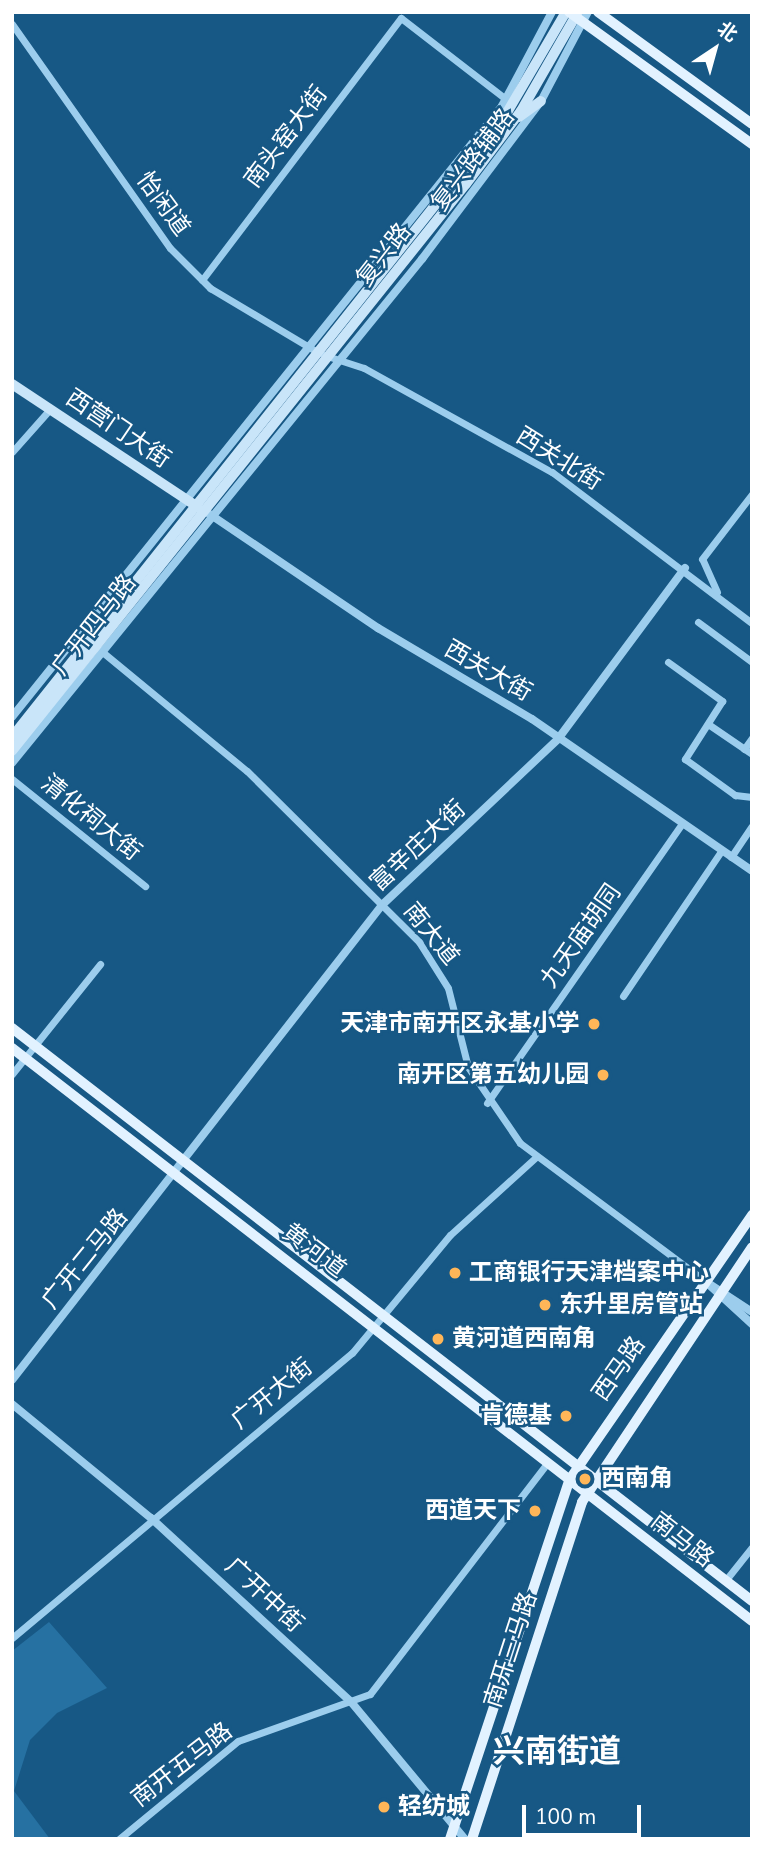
<!DOCTYPE html>
<html>
<head>
<meta charset="utf-8">
<style>
	body { margin:0 }
	#map { position:relative; width:764px; height:1851px; overflow:hidden; background:#175885; font-family:"Nunito Sans","Noto Sans SC",sans-serif }
	div>[style] { position:absolute }
	[style*='--x'] { left:calc(var(--x)*1px); top:calc(var(--y)*1px); width:calc(var(--w)*1px); rotate:calc(var(--a)*1deg) }
	.green>* { inset:0; background:#2671a2 }
	.minor>* { height:7px; margin:-3.5px; padding:0 3.5px; transform-origin:3.5px; border-radius:3.5px; background:#9ccded }
	.tertiary>* { height:8px; margin:-4px; padding:0 4px; transform-origin:4px; border-radius:4px; background:#9ccded }
	.secondary>* { height:10px; margin:-5px; padding:0 5px; transform-origin:5px; border-radius:5px; background:#c9e5f9 }
	.primary>* { height:10px; margin:-5px; padding:0 5px; transform-origin:5px; border-radius:5px; background:#e2f2ff }
	.dots>* { width:19px; height:19px; translate:-50% -50%; box-sizing:border-box; border:4px solid #175885; border-radius:50% }
	span { translate:-50% -50%; white-space:nowrap; text-align:center; line-height:1.15; -webkit-text-stroke:5px #175885; paint-order:stroke }
	.street-label { font-size:24px; color:#fff }
	.poi-label { font-size:24px; color:#fff; font-weight:700 }
	.right { translate:-100% -50%; text-align:right }
	.left { translate:0 -50%; text-align:left }
	.district-label { font-size:32px; color:#fff; font-weight:700 }
	.frame { position:absolute; inset:0; border:14px solid #fff; pointer-events:none }
	.north { position:absolute; left:680px; top:14px; width:70px; height:70px; -webkit-text-stroke:5px #175885; paint-order:stroke; rotate:36deg; font-size:19px; font-weight:700; line-height:28px; text-align:center; color:#fff }
	.north::after { content:''; display:block; margin:auto; width:24px; height:32px; background:#fff; clip-path:polygon(50% 0,100% 100%,50% 72%,0 100%) }
	.scale { position:absolute; left:522px; top:1805px; width:119px; height:32px; box-sizing:border-box; border:4px solid #fff; border-top:0; padding-left:9px; font-size:21px; line-height:24px; white-space:nowrap; color:#fff; -webkit-text-stroke:5px #175885; paint-order:stroke }
</style>
</head>
<body>
<div id="map">
	<div class="green">
		<div style="clip-path:polygon(49px 1622px,107px 1688px,57px 1713px,30px 1740px,14px 1791px,50px 1839px,12px 1839px,12px 1651px)"></div>
	</div>
	<div class="minor">
		<div style="--x:12;--y:24;--w:274;--a:54.8"></div>
		<div style="--x:170;--y:248;--w:57;--a:45"></div>
		<div style="--x:210;--y:288;--w:121;--a:30.8"></div>
		<div style="--x:202;--y:280;--w:329;--a:-52.8"></div>
		<div style="--x:401;--y:18;--w:134;--a:37.7"></div>
		<div style="--x:324;--y:355;--w:42;--a:18"></div>
		<div style="--x:364;--y:368;--w:215;--a:29"></div>
		<div style="--x:552;--y:472;--w:251;--a:37.1"></div>
		<div style="--x:12;--y:452;--w:57;--a:-48.5"></div>
		<div style="--x:717;--y:592;--w:36;--a:-114"></div>
		<div style="--x:702;--y:559;--w:82;--a:-52.4"></div>
		<div style="--x:698;--y:622;--w:67;--a:36.5"></div>
		<div style="--x:100;--y:650;--w:190;--a:39.5"></div>
		<div style="--x:247;--y:771;--w:243;--a:44.8"></div>
		<div style="--x:419;--y:942;--w:54;--a:57.8"></div>
		<div style="--x:448;--y:988;--w:81;--a:75.8"></div>
		<div style="--x:468;--y:1067;--w:92;--a:55.6"></div>
		<div style="--x:520;--y:1143;--w:231;--a:36.7"></div>
		<div style="--x:668;--y:662;--w:67;--a:35.8"></div>
		<div style="--x:722;--y:701;--w:69;--a:122.5"></div>
		<div style="--x:685;--y:759;--w:62;--a:35.8"></div>
		<div style="--x:735;--y:795;--w:17;--a:7"></div>
		<div style="--x:708;--y:724;--w:53;--a:34.3"></div>
		<div style="--x:744;--y:749;--w:14;--a:-54"></div>
		<div style="--x:12;--y:779;--w:171;--a:38.8"></div>
		<div style="--x:731;--y:857;--w:37;--a:-56"></div>
		<div style="--x:623;--y:996;--w:175;--a:-55.9"></div>
		<div style="--x:12;--y:1074;--w:141;--a:-51.3"></div>
		<div style="--x:487;--y:1103;--w:339;--a:-55.1"></div>
		<div style="--x:725;--y:1581;--w:43;--a:-51.5"></div>
		<div style="--x:12;--y:1638;--w:444;--a:-40"></div>
		<div style="--x:352;--y:1353;--w:153;--a:-50.3"></div>
		<div style="--x:450;--y:1235;--w:115;--a:-42.2"></div>
		<div style="--x:119;--y:1839;--w:154;--a:-39.5"></div>
		<div style="--x:238;--y:1741;--w:140;--a:-19.6"></div>
		<div style="--x:370;--y:1694;--w:292;--a:-52.5"></div>
	</div>
	<div class="tertiary">
		<div style="--x:205;--y:511;--w:209;--a:34.1"></div>
		<div style="--x:378;--y:628;--w:179;--a:30.6"></div>
		<div style="--x:532;--y:719;--w:267;--a:34.6"></div>
		<div style="--x:12;--y:717;--w:783;--a:-51.27"></div>
		<div style="--x:502;--y:106;--w:106;--a:-62"></div>
		<div style="--x:12;--y:763;--w:650;--a:-50.87"></div>
		<div style="--x:422;--y:259;--w:198;--a:-53"></div>
		<div style="--x:541;--y:101;--w:101;--a:-62.2"></div>
		<div style="--x:705;--y:1281;--w:64;--a:42.5"></div>
		<div style="--x:708;--y:1283;--w:53;--a:33.4"></div>
		<div style="--x:12;--y:1380;--w:602;--a:-52.08"></div>
		<div style="--x:382;--y:905;--w:242;--a:-43.3"></div>
		<div style="--x:558;--y:739;--w:213;--a:-53.4"></div>
		<div style="--x:12;--y:1404;--w:180;--a:39.4"></div>
		<div style="--x:151;--y:1518;--w:273;--a:42.6"></div>
		<div style="--x:352;--y:1703;--w:177;--a:50.3"></div>
	</div>
	<div class="secondary">
		<div style="--x:519;--y:117;--w:27;--a:-36"></div>
		<div style="--x:12;--y:384;--w:223;--a:33.5"></div>
		<div style="--x:12;--y:737;--w:787;--a:-51.5"></div>
		<div style="--x:502;--y:121;--w:126;--a:-59.6"></div>
		<div style="--x:12;--y:751;--w:726;--a:-51.32"></div>
		<div style="--x:466;--y:184;--w:91;--a:-53"></div>
		<div style="--x:521;--y:111;--w:114;--a:-60.1"></div>
	</div>
	<div class="primary">
		<div style="--x:569;--y:12;--w:226;--a:35.8"></div>
		<div style="--x:598;--y:12;--w:190;--a:36"></div>
		<div style="--x:12;--y:1028;--w:936;--a:37.75"></div>
		<div style="--x:12;--y:1048;--w:936;--a:37.75"></div>
		<div style="--x:450;--y:1839;--w:379;--a:-71.6"></div>
		<div style="--x:570;--y:1479;--w:321;--a:-55.4"></div>
		<div style="--x:472;--y:1839;--w:354;--a:-71.9"></div>
		<div style="--x:582;--y:1502;--w:306;--a:-56.3"></div>
	</div>
	<div class="dots">
		<div style="left:594px;top:1024px;background:#ffb658"></div>
		<div style="left:603px;top:1075px;background:#ffb658"></div>
		<div style="left:455px;top:1273px;background:#ffb658"></div>
		<div style="left:545px;top:1305px;background:#ffb658"></div>
		<div style="left:438px;top:1339px;background:#ffb658"></div>
		<div style="left:566px;top:1416px;background:#ffb658"></div>
		<div style="left:585px;top:1479px;background:#ffb658"></div>
		<div style="left:535px;top:1511px;background:#ffb658"></div>
		<div style="left:384px;top:1807px;background:#ffb658"></div>
	</div>
	<div class="street-label">
		<span style="left:286px;top:137px;rotate:-53deg">南头窑大街</span>
		<span style="left:473px;top:160px;rotate:-53deg">复兴路辅路</span>
		<span style="left:163px;top:204px;rotate:54deg">怡闲道</span>
		<span style="left:384px;top:255px;rotate:-52deg">复兴路</span>
		<span style="left:118px;top:429px;rotate:34deg">西营门大街</span>
		<span style="left:559px;top:459px;rotate:32deg">西关北街</span>
		<span style="left:94px;top:625px;rotate:-52deg">广开四马路</span>
		<span style="left:488px;top:671px;rotate:30deg">西关大街</span>
		<span style="left:91px;top:818px;rotate:39deg">清化祠大街</span>
		<span style="left:418px;top:846px;rotate:-43deg">富辛庄大街</span>
		<span style="left:431px;top:934px;rotate:51deg">南大道</span>
		<span style="left:581px;top:936px;rotate:-55deg">九天庙胡同</span>
		<span style="left:314px;top:1251px;rotate:37deg">黄河道</span>
		<span style="left:85px;top:1259px;rotate:-51deg">广开二马路</span>
		<span style="left:619px;top:1369px;rotate:-55deg">西马路</span>
		<span style="left:272px;top:1394px;rotate:-39deg">广开大街</span>
		<span style="left:682px;top:1540px;rotate:38deg">南马路</span>
		<span style="left:264px;top:1595px;rotate:43deg">广开中街</span>
		<span style="left:511px;top:1650px;rotate:-72deg">南开三马路</span>
		<span style="left:182px;top:1765px;rotate:-38deg">南开五马路</span>
	</div>
	<div class="poi-label">
		<span class="right" style="left:580px;top:1024px">天津市南开区永基小学</span>
		<span class="right" style="left:589px;top:1075px">南开区第五幼儿园</span>
		<span class="left" style="left:469px;top:1273px">工商银行天津档案中心</span>
		<span class="left" style="left:559px;top:1305px">东升里房管站</span>
		<span class="left" style="left:452px;top:1339px">黄河道西南角</span>
		<span class="right" style="left:552px;top:1416px">肯德基</span>
		<span class="left" style="left:601px;top:1479px">西南角</span>
		<span class="right" style="left:521px;top:1511px">西道天下</span>
		<span class="left" style="left:398px;top:1807px">轻纺城</span>
	</div>
	<div class="district-label">
		<span style="left:557px;top:1752px">兴南街道</span>
	</div>
	<div class="frame"></div>
	<div class="north">北</div>
	<div class="scale">100 m</div>
</div>
</body>
</html>
